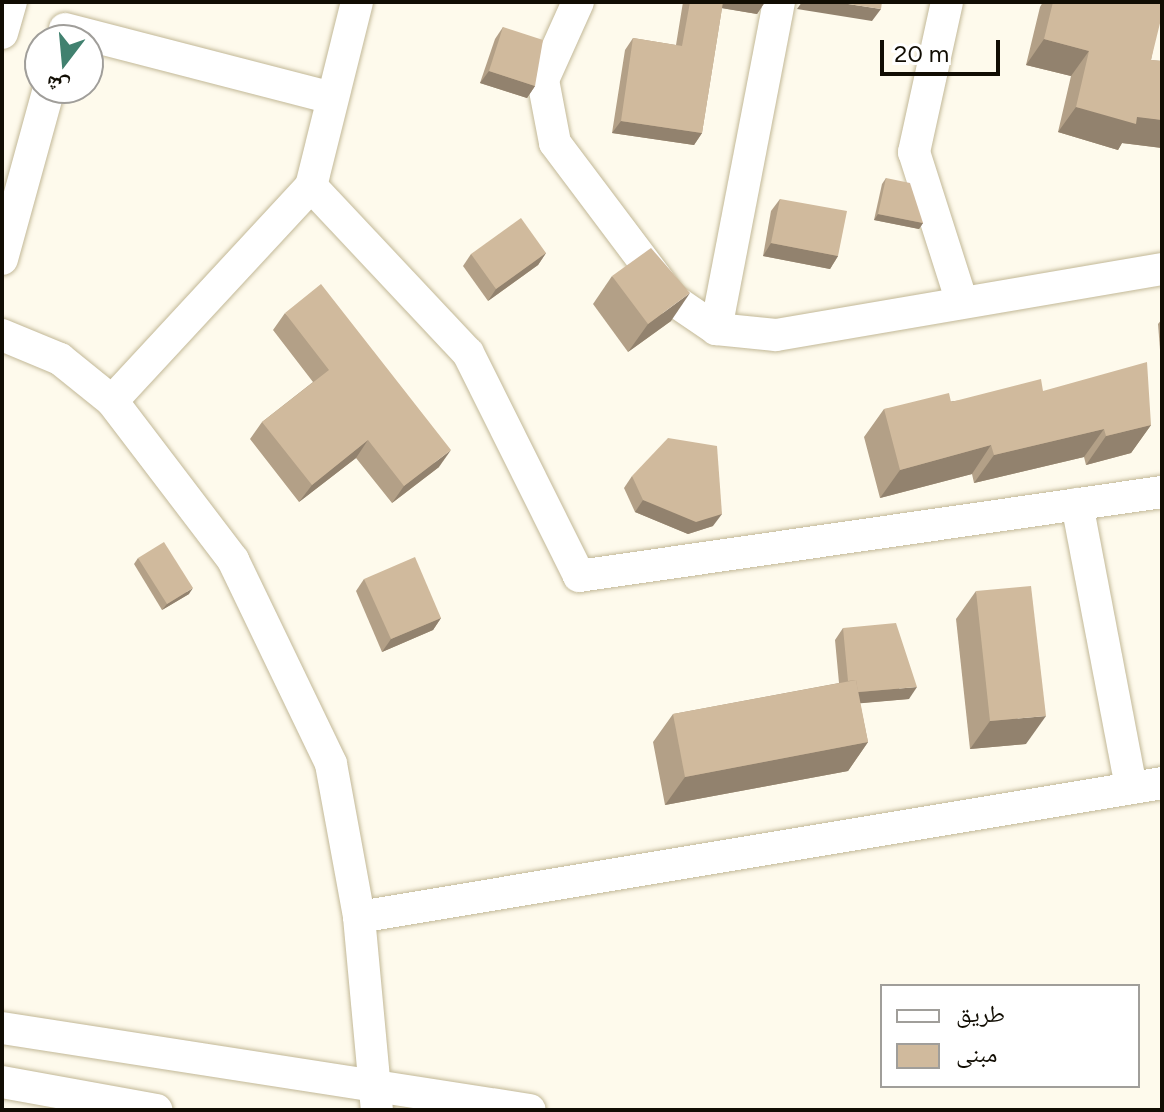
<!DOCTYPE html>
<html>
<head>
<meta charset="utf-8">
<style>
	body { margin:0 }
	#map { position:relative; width:1164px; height:1112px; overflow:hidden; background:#fefaec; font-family:Figtree,"Noto Naskh Arabic",sans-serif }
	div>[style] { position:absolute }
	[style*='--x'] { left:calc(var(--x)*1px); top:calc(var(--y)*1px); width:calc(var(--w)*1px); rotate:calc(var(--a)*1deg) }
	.roads { filter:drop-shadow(0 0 2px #c2b897) drop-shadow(0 0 2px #c2b897) }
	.street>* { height:32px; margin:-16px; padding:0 16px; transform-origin:16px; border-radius:16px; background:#fff }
	.wall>* { inset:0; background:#b3a087 }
	.shaded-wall>* { inset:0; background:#92826e }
	.building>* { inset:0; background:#d0ba9d }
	span { translate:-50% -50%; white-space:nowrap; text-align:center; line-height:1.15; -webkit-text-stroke:6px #fff; paint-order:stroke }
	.frame { position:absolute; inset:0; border:4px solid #110d03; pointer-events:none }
	.legend { position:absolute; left:880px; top:984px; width:260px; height:104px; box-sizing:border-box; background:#fff; border:2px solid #a09e9a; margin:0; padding:10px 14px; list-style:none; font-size:24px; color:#110d03 }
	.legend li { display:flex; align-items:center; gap:16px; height:40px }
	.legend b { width:40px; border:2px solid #a09e9a }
	.north { position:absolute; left:24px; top:24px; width:80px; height:80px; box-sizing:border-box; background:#fff; border:2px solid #a09e9a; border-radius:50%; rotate:196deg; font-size:22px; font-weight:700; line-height:32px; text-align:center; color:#110d03 }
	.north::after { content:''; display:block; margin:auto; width:28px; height:36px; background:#41816f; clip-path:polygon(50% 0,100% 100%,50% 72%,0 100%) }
	.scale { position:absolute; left:880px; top:40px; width:120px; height:36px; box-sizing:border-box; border:4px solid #110d03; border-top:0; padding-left:10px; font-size:24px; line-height:28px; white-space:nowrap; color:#110d03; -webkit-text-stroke:6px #fff; paint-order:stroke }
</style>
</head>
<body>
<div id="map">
	<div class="roads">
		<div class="street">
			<div style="--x:357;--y:2;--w:190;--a:104"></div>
			<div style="--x:311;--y:186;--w:229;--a:46.8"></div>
			<div style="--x:468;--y:353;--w:249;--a:63.5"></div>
			<div style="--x:579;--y:576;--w:589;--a:-8.2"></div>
			<div style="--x:578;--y:2;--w:85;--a:114.2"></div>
			<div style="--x:543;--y:80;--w:64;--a:79.2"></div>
			<div style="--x:555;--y:143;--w:195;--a:53.1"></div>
			<div style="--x:672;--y:299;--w:53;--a:34.3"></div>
			<div style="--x:716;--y:329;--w:60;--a:5.7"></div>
			<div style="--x:776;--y:335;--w:392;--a:-9.7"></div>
			<div style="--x:947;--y:2;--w:154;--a:102.4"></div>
			<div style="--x:914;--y:152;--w:157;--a:72.3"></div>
			<div style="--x:65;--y:29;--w:276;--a:14.5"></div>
			<div style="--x:2;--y:33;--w:32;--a:-74"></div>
			<div style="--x:2;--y:259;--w:177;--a:-74.6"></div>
			<div style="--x:716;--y:329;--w:333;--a:-79.1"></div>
			<div style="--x:2;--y:335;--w:63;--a:22.5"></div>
			<div style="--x:60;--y:359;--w:67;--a:38.9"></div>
			<div style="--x:112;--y:401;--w:200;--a:52.7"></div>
			<div style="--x:233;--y:560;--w:226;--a:64.3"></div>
			<div style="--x:331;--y:764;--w:156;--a:79.6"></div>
			<div style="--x:359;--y:917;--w:194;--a:84.7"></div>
			<div style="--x:112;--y:401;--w:293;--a:-47.2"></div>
			<div style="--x:1077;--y:504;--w:289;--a:79.2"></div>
			<div style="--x:359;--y:917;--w:814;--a:-9.47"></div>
			<div style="--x:2;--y:1028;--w:534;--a:8.83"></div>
			<div style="--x:2;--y:1082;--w:157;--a:10.3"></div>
		</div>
	</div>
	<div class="wall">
		<div style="clip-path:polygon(683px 2px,765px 2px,757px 14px,722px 8px,702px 133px,694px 145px,612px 133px,625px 50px,633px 38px,676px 45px)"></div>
		<div style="clip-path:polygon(1043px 2px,1162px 2px,1151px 60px,1162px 61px,1162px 148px,1122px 143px,1118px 150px,1058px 132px,1071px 76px,1026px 65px,1040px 7px)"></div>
		<div style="clip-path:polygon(503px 27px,535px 86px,527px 98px,480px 83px,495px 39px)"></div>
		<div style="clip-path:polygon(886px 178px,923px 223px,919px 229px,874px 220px,882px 184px)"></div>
		<div style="clip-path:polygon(780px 199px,838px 256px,830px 269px,763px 256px,771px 211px)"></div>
		<div style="clip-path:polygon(546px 253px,538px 265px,488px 301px,463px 266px,471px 254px)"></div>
		<div style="clip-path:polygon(612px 276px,671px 321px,628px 352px,593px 304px)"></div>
		<div style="clip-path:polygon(285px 313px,439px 467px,392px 503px,356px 458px,299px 502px,250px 439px,262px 422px,313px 382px,273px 330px)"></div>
		<div style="clip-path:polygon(1162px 319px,1162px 375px,1158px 324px)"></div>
		<div style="clip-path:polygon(1043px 391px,1151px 425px,1131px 453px,1086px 465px,1084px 457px,974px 483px,972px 474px,880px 498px,864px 437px,884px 409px)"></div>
		<div style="clip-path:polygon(632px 476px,713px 526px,688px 534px,635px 512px,624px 488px)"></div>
		<div style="clip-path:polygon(138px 558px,189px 594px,162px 610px,134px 564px)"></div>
		<div style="clip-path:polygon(364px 579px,441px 618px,433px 630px,382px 652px,356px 591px)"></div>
		<div style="clip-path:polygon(976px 591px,1026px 744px,970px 749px,956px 619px)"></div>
		<div style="clip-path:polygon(843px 628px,909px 699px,860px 703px,868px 742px,848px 771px,665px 805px,653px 742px,673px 714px,839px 683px,835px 640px)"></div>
	</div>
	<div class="shaded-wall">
		<div style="clip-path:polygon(719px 2px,765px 2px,757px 14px,715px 7px)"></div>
		<div style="clip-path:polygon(802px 2px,835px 2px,881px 9px,872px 21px,797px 9px)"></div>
		<div style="clip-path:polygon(1044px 39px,1089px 51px,1071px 76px,1026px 65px)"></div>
		<div style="clip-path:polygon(489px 71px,535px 86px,527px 98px,480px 83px)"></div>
		<div style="clip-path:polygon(1076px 107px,1162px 120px,1162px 148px,1122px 143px,1118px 150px,1058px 132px)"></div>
		<div style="clip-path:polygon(621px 121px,702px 133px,694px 145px,612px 133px)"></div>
		<div style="clip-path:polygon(878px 214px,923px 223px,919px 229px,874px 220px)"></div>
		<div style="clip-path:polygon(771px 243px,838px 256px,830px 269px,763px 256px)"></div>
		<div style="clip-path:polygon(546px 253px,538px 265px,488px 301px,496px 289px)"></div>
		<div style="clip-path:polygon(690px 293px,671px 321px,628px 352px,648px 324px)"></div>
		<div style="clip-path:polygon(1151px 425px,1131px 453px,1086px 465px,1106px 436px)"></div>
		<div style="clip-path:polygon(1104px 429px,1084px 457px,974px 483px,994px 455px)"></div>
		<div style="clip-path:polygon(368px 440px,356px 458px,299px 502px,312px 485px)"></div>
		<div style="clip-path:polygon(991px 445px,972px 474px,880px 498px,900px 470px)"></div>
		<div style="clip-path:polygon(451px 450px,439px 467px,392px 503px,404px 486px)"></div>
		<div style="clip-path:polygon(643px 500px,722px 514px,713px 526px,688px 534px,635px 512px)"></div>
		<div style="clip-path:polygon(193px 588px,189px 594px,162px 610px,167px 604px)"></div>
		<div style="clip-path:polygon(441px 618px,433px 630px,382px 652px,391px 639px)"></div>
		<div style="clip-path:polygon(917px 687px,909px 699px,841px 705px,849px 693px)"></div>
		<div style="clip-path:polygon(1046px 716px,1026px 744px,970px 749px,990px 721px)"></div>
		<div style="clip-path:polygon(868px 742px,848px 771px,665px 805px,685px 777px)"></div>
	</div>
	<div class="building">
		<div style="clip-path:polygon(690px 2px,723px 2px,702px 133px,621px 121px,633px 38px,682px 46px)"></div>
		<div style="clip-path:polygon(835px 2px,882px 2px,881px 9px)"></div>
		<div style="clip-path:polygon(1053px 2px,1162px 2px,1162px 15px,1151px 60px,1162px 61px,1162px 120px,1137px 117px,1136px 124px,1076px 107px,1089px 51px,1044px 39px)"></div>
		<div style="clip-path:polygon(503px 27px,543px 40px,535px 86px,489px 71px)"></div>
		<div style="clip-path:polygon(886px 178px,910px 183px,923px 223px,878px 214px)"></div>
		<div style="clip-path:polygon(780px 199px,847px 211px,838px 256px,771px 243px)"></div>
		<div style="clip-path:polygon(521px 218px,546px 253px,496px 289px,471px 254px)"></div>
		<div style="clip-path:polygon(651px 248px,690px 293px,648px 324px,612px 276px)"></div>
		<div style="clip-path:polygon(321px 284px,451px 450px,404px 486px,368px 440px,312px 485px,262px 422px,329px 370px,285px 313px)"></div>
		<div style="clip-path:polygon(1147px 362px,1151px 425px,1106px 436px,1104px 429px,994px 455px,991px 445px,900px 470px,884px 409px,949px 393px,951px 402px,1041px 379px,1043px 391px)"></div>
		<div style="clip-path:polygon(668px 438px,717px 446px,722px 514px,696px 522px,643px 500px,632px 476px)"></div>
		<div style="clip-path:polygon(164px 542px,193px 588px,167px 604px,138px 558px)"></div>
		<div style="clip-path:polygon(415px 557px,441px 618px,391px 639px,364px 579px)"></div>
		<div style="clip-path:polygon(1031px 586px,1046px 716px,990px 721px,976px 591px)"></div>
		<div style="clip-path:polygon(896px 623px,917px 687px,858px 692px,856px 680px,848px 681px,843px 628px)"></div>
		<div style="clip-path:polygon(856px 680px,868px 742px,685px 777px,673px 714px)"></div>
	</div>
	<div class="frame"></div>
	<ul class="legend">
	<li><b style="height:10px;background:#fff"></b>طريق</li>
	<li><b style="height:22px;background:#d0ba9d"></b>مبنى</li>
	</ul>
	<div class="north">ش</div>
	<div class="scale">20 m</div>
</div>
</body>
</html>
